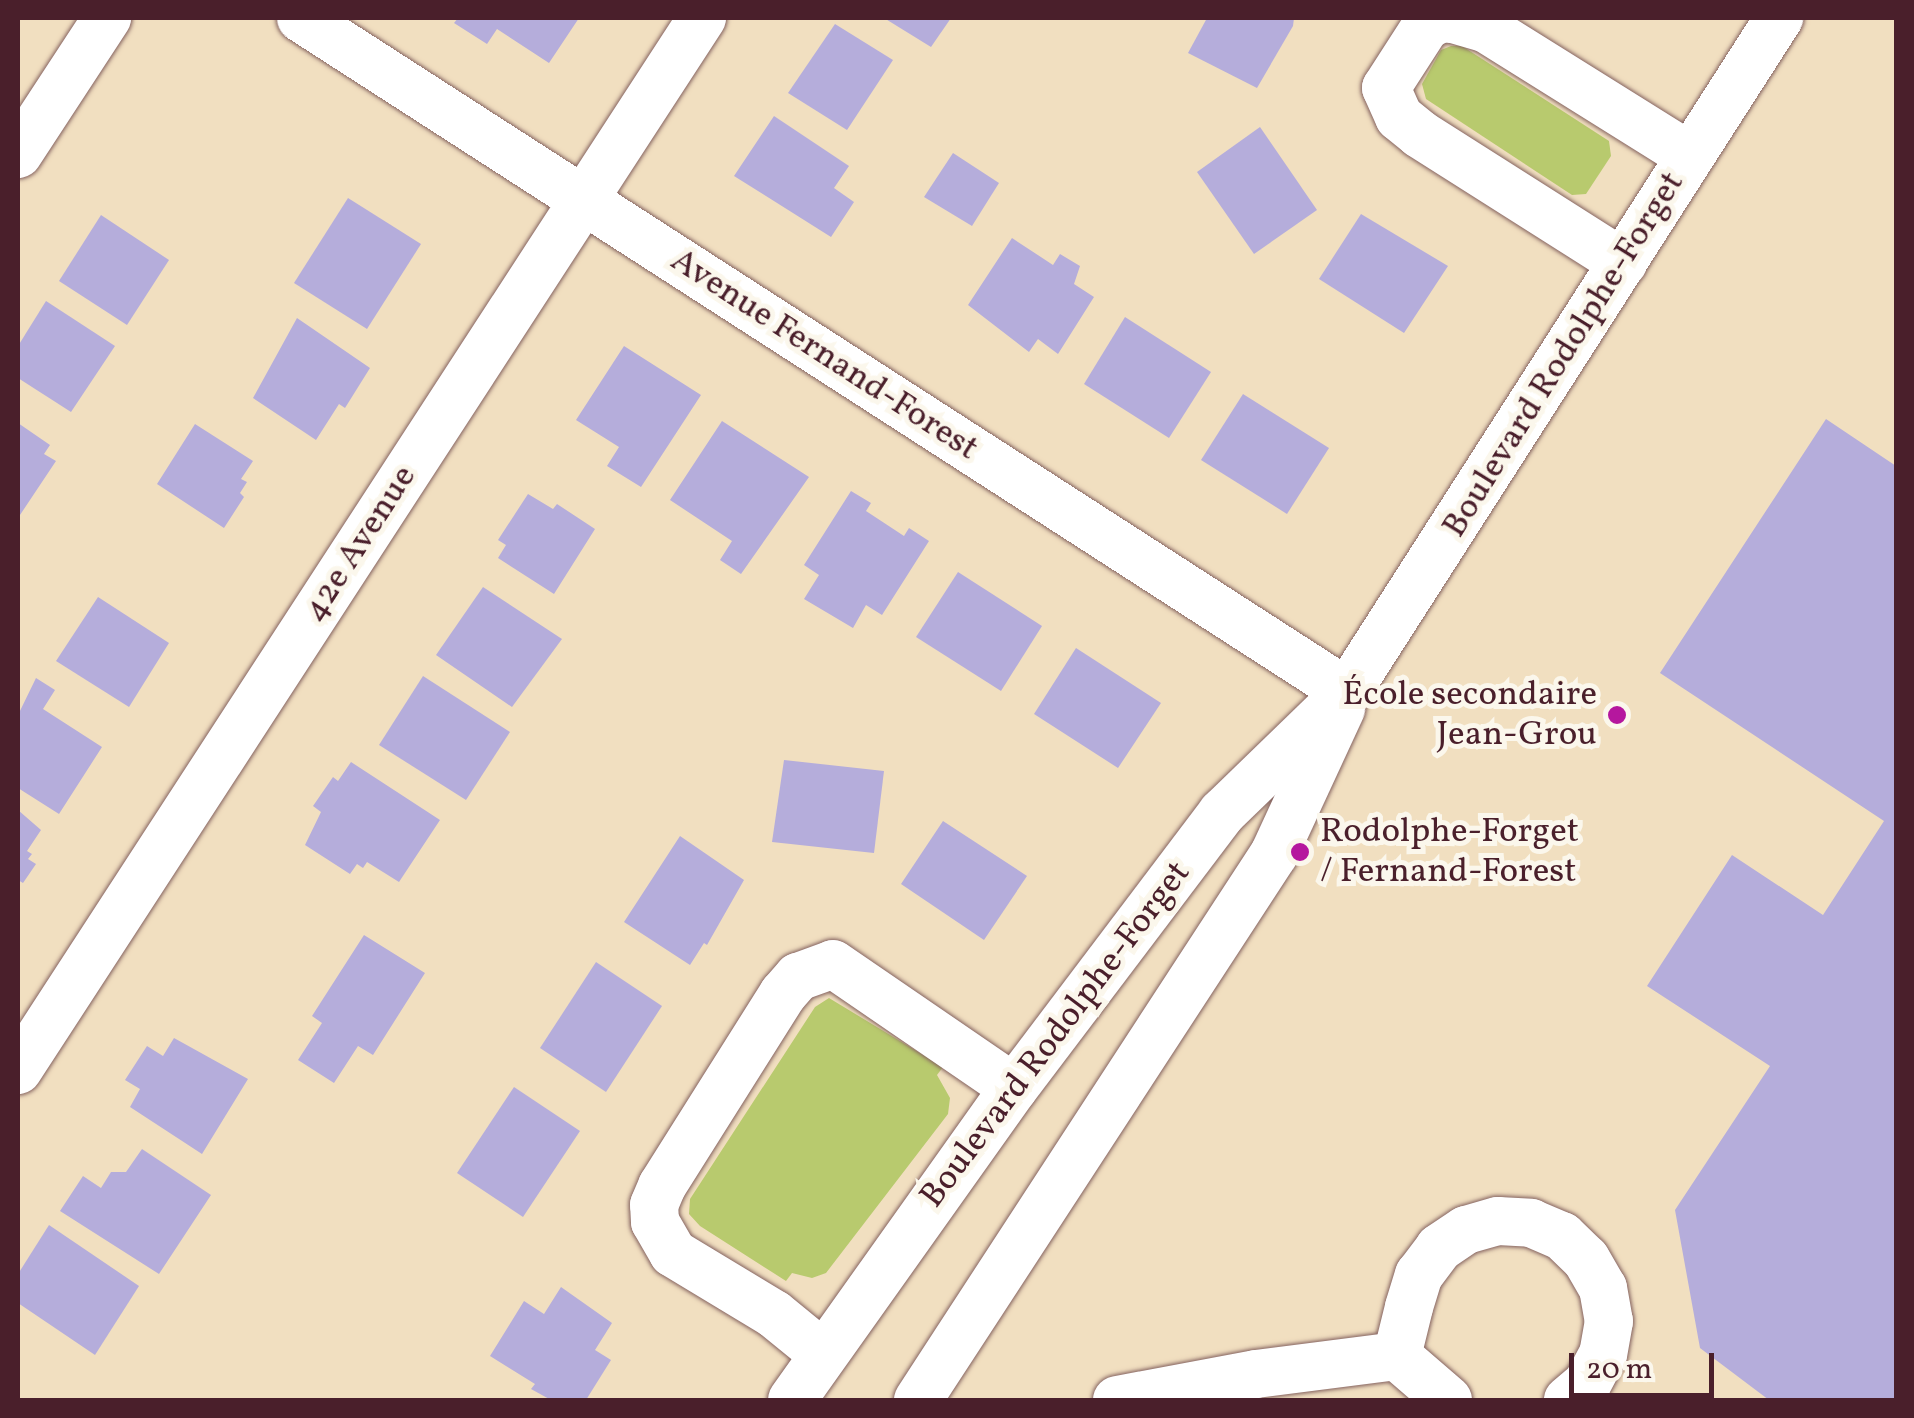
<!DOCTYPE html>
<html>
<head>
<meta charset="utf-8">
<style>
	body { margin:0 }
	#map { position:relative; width:1914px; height:1418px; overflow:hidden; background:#f1dfc0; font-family:Vollkorn,serif }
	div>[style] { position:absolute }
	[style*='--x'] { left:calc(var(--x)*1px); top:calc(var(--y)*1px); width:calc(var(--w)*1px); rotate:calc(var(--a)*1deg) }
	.green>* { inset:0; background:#b8ca6e }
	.building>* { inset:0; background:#b5addb }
	.roads { filter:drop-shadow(0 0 2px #84625f) drop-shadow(0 0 2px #84625f) }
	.minor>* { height:48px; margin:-24px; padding:0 24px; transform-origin:24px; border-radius:24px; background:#fff }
	.dots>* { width:28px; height:28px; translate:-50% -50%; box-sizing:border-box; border:5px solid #fbf7ec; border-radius:50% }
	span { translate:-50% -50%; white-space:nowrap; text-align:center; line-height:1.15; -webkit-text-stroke:10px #fbf7ec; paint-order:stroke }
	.street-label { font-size:35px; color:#4a1f2b }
	.poi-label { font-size:35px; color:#4a1f2b }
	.right { translate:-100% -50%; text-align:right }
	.left { translate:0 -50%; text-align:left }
	.frame { position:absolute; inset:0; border:20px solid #4a1f2b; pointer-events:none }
	.scale { position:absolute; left:1569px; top:1353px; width:145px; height:45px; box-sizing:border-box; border:5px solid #4a1f2b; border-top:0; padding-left:12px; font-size:30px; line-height:35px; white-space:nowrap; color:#4a1f2b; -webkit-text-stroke:8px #fbf7ec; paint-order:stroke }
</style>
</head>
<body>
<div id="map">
	<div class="green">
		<div style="clip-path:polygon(1451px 46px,1462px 46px,1609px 141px,1611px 156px,1586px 194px,1572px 195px,1426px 99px,1422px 84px,1441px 50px)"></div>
		<div style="clip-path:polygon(829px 998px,943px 1067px,937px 1075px,950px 1098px,948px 1114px,826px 1273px,812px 1278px,792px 1273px,786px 1281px,700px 1226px,689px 1214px,690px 1199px,815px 1007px)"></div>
	</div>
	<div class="building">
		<div style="clip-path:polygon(458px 18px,579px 18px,549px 63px,497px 29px,487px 44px,454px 23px)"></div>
		<div style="clip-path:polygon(884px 18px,951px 18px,931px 47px)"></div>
		<div style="clip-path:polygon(1207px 18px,1294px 18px,1293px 26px,1257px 88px,1188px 53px)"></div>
		<div style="clip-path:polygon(835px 24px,893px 60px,847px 130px,788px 93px)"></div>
		<div style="clip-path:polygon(774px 116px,849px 166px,834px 188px,854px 202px,831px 237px,734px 176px)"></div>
		<div style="clip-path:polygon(1260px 127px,1317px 210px,1254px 254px,1197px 172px)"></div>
		<div style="clip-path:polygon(953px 153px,999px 183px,972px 226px,924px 197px)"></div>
		<div style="clip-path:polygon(348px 198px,421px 244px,367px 329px,294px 283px)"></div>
		<div style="clip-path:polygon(1361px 214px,1448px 266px,1404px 333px,1319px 279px)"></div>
		<div style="clip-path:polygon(101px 215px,169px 260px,127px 325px,59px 281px)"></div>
		<div style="clip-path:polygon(1012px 238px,1053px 265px,1060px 254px,1080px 266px,1074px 284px,1094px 297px,1058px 354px,1038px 339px,1029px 352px,968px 305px)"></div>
		<div style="clip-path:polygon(46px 301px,115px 346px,71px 412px,18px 378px,18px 346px)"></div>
		<div style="clip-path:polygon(1125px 317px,1211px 372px,1169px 438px,1084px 384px)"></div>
		<div style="clip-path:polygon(297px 318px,370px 368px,345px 408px,339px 404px,316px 440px,253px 398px)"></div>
		<div style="clip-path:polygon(624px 346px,701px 395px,641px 487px,607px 466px,619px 447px,576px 420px)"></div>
		<div style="clip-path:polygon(1243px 394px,1329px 448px,1287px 514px,1201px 460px)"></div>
		<div style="clip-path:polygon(1826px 419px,1896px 466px,1896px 1400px,1769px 1400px,1700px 1348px,1675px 1210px,1770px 1066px,1647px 986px,1732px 855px,1823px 915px,1884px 821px,1660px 673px)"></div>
		<div style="clip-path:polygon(722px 421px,809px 477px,741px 574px,720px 560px,732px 541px,670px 500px)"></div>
		<div style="clip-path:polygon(18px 423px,50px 445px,44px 454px,56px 461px,18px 518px)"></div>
		<div style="clip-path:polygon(195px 424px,253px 461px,241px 479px,247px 482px,240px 493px,244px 497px,224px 528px,157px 484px)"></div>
		<div style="clip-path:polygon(851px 491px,871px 503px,866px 511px,904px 536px,909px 528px,929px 541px,882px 615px,866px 605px,853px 628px,804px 599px,819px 575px,804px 565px)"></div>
		<div style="clip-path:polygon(528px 494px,553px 509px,557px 504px,595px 529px,554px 594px,498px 558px,506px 545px,498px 540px)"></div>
		<div style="clip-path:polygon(958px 572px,1042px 626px,1001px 691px,916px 637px)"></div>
		<div style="clip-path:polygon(483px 587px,562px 639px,512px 707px,436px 655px)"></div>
		<div style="clip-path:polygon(98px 597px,169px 643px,129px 707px,56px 661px)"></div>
		<div style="clip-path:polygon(1076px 648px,1161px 703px,1118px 768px,1034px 714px)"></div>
		<div style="clip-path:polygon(423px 676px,510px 732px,466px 800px,379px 745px)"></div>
		<div style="clip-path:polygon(36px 678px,55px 690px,43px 709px,102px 747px,59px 814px,18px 788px,18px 715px)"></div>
		<div style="clip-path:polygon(784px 760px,884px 771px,874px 853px,772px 842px)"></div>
		<div style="clip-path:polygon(351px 762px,440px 820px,399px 882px,367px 862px,363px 868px,357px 864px,350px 874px,305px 845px,321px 812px,313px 806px,333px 777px,338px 781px)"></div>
		<div style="clip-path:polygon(18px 810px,41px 830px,27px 851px,32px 854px,28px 859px,36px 864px,23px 883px,18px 880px)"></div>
		<div style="clip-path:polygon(943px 821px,1027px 876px,984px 940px,901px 884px)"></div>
		<div style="clip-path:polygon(680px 836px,744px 880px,707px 945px,704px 943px,690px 965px,624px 922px)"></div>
		<div style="clip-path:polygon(364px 935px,425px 973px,373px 1055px,358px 1046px,334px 1083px,298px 1060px,322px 1023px,312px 1016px)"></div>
		<div style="clip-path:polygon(596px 962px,662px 1006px,606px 1092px,540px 1048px)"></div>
		<div style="clip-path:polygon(174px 1038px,248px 1079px,202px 1154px,130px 1107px,140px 1089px,125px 1080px,147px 1046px,163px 1056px)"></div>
		<div style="clip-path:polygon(514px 1087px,580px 1131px,523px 1217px,457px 1173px)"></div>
		<div style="clip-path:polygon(142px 1149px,211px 1195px,159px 1274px,60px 1211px,83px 1176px,101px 1188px,111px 1172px,126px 1172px)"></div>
		<div style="clip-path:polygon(49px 1225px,139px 1286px,95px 1355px,18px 1303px,18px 1274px)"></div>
		<div style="clip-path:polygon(561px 1287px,612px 1323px,595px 1350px,611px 1360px,586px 1400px,551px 1400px,531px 1389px,535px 1384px,490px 1356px,524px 1301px,544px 1314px)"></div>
	</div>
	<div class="roads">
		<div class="minor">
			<div style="--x:301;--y:18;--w:1244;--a:32.8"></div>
			<div style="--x:18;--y:154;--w:163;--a:-56.8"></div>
			<div style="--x:1623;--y:263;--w:241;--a:-147.6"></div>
			<div style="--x:1420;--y:134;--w:27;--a:-141"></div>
			<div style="--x:1399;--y:117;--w:32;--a:-114"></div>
			<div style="--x:1386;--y:88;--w:74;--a:-57.2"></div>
			<div style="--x:1426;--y:26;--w:17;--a:-28"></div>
			<div style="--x:1441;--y:18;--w:12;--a:5"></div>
			<div style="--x:1453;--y:19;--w:33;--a:16"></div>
			<div style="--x:1485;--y:28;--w:242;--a:32"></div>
			<div style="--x:18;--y:1070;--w:1255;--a:-56.97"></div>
			<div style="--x:823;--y:1354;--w:63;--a:-140.8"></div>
			<div style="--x:774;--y:1314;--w:118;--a:-148.9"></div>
			<div style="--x:673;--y:1253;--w:36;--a:-120"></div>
			<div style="--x:655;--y:1222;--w:17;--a:-93"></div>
			<div style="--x:654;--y:1205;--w:21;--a:-67"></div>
			<div style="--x:662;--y:1186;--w:227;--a:-57.8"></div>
			<div style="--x:783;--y:994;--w:23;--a:-49"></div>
			<div style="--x:798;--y:977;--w:37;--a:-20"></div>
			<div style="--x:833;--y:964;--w:219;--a:34.4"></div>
			<div style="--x:792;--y:1400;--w:383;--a:-54.6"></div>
			<div style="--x:1014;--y:1088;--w:345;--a:-52.9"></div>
			<div style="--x:1222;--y:813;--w:174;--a:-44.1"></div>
			<div style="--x:1347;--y:692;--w:801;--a:-57.34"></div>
			<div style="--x:918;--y:1400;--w:652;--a:-56.9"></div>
			<div style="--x:1274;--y:854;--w:160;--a:-65.2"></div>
			<div style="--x:1117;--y:1400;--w:141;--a:-10.6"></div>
			<div style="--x:1256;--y:1374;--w:142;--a:-7.3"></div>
			<div style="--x:1448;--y:1400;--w:67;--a:-139.2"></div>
			<div style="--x:1397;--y:1356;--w:50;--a:-76.2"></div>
			<div style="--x:1409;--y:1307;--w:34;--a:-73"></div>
			<div style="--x:1419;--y:1275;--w:34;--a:-53"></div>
			<div style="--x:1439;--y:1248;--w:32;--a:-34"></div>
			<div style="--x:1466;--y:1230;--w:33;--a:-16"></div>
			<div style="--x:1498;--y:1221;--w:33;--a:3"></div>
			<div style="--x:1531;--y:1223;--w:34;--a:23"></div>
			<div style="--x:1562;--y:1236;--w:33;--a:44"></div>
			<div style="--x:1586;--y:1259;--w:34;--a:60"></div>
			<div style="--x:1603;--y:1288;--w:34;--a:80"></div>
			<div style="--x:1609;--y:1321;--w:34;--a:100"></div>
			<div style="--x:1603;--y:1354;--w:34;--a:118"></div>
			<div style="--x:1587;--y:1384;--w:25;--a:140"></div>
		</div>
	</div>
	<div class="dots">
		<div style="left:1617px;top:715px;background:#b5179e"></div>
		<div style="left:1300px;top:852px;background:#b5179e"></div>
	</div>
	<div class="street-label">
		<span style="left:824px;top:355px;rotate:33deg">Avenue Fernand-Forest</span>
		<span style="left:1564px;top:355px;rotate:-58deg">Boulevard Rodolphe-Forget</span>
		<span style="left:360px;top:544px;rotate:-57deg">42e Avenue</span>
		<span style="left:1056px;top:1035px;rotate:-53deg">Boulevard Rodolphe-Forget</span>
	</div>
	<div class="poi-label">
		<span class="right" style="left:1597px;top:715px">École secondaire<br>Jean-Grou</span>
		<span class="left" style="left:1320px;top:852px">Rodolphe-Forget<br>/ Fernand-Forest</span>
	</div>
	<div class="frame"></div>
	<div class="scale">20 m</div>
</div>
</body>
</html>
